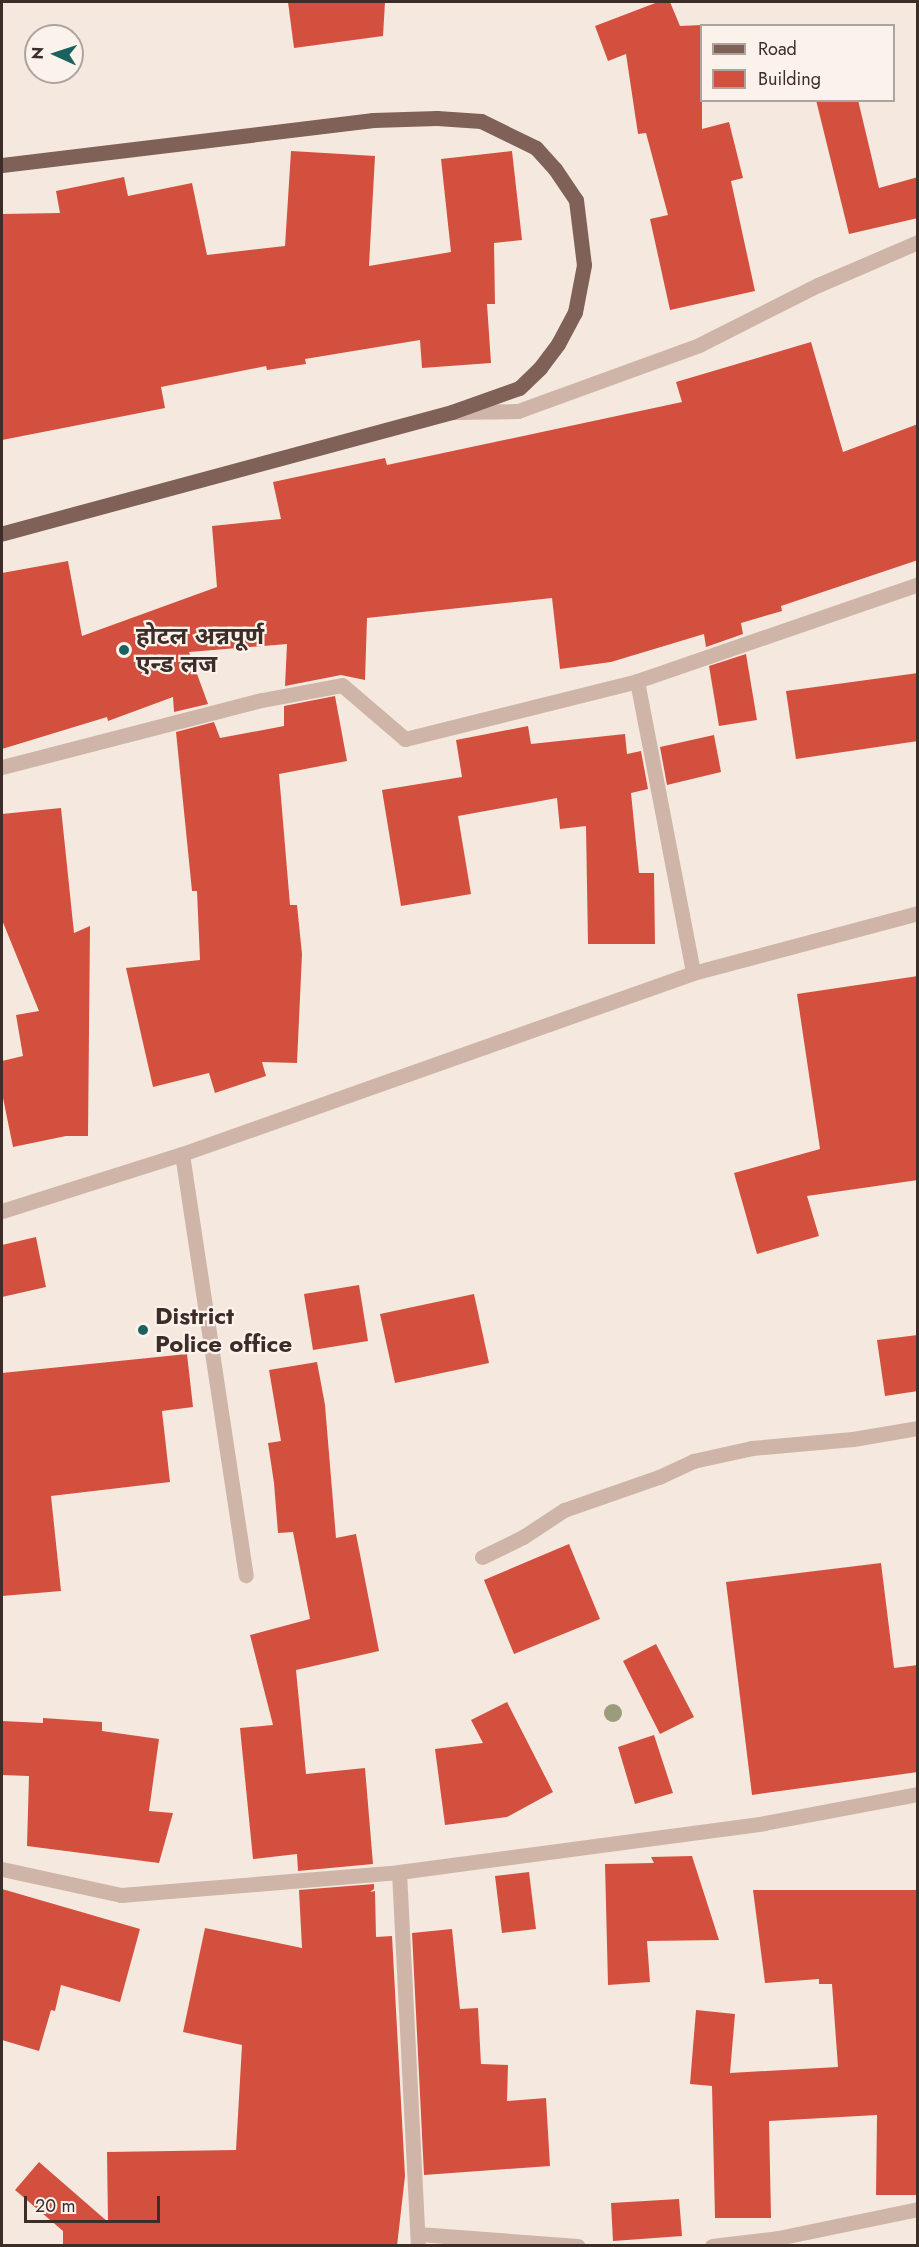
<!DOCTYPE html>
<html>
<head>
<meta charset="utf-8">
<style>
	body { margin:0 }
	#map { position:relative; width:919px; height:2247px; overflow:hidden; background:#f5e8de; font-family:Jost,"Noto Sans Devanagari",sans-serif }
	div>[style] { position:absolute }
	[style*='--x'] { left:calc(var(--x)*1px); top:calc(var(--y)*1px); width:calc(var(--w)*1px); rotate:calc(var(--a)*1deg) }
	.building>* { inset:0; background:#d3503f }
	.minor>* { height:15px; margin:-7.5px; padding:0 7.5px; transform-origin:7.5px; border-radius:7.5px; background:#cfb5a8 }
	.major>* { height:15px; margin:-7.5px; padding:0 7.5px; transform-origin:7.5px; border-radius:7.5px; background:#7f6158 }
	.trees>* { width:18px; height:18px; margin:-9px; border-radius:50%; background:#9b9c7b }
	.dots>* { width:16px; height:16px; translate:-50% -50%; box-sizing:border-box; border:3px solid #fcf2ec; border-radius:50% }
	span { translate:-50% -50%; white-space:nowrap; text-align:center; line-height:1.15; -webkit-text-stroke:4.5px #fcf2ec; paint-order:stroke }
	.poi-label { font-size:24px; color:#3c2d29; font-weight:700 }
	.left { translate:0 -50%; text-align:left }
	.frame { position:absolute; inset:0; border:3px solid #3c2d29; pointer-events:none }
	.legend { position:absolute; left:700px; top:24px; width:195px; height:78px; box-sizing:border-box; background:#fcf2ec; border:2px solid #afa39e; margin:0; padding:8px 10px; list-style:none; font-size:18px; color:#3c2d29 }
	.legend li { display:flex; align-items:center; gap:12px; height:30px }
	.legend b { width:30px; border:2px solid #afa39e }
	.north { position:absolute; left:24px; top:24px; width:60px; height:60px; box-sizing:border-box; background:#fcf2ec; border:2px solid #afa39e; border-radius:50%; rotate:273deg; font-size:16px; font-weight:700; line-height:24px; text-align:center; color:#3c2d29 }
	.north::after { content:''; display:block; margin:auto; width:21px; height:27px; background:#19625e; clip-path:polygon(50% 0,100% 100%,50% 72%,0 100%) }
	.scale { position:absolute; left:24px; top:2196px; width:136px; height:27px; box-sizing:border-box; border:3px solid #3c2d29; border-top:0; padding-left:8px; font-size:18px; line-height:21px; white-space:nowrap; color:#3c2d29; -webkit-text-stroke:4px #fcf2ec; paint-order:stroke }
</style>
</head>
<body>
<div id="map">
	<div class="building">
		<div style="clip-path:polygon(288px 2px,385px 2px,383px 36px,294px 48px)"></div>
		<div style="clip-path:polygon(658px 2px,670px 2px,680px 26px,702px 25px,702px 129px,729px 122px,743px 178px,731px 181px,755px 291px,670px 310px,650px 219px,668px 215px,646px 133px,638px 134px,626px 54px,608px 61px,595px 26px)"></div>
		<div style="clip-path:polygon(816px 100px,858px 100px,879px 188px,918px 177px,918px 218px,849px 234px)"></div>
		<div style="clip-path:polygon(291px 151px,375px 156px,369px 266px,451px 252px,441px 159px,512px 151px,522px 240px,494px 243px,495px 304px,487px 304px,491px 363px,422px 368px,420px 340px,305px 359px,306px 364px,267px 370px,266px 366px,161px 387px,165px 408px,2px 440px,2px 214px,60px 213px,56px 191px,124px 177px,128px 196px,192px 183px,207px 255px,285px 246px)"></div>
		<div style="clip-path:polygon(811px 342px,843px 452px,918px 424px,918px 560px,781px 606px,782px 611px,741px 623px,743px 634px,706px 647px,704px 634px,611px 662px,560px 669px,552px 598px,367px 618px,365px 680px,341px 675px,285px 686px,287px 644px,189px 652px,208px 704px,174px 712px,173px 697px,108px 721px,107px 717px,2px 749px,2px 573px,68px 561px,82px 636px,217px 587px,212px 526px,281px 519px,273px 482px,385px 458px,387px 465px,682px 402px,676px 382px)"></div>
		<div style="clip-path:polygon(746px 654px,757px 720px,719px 726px,709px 666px)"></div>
		<div style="clip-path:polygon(918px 673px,918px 741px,796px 759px,786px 691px)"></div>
		<div style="clip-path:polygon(335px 696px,347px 761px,279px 774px,290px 905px,297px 905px,302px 954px,297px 1063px,262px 1062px,266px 1076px,215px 1093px,209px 1073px,153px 1087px,126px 968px,200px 960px,197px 891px,192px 891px,176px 732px,214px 722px,220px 738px,284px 726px,284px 706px)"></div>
		<div style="clip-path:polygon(528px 726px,531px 744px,625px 734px,627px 754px,641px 751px,648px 789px,631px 793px,639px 873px,654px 873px,655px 944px,588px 944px,586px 826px,560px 829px,557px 798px,458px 816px,471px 894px,401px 906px,382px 790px,462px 777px,456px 740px)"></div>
		<div style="clip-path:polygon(714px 735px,721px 772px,667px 785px,660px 747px)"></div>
		<div style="clip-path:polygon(61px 808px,74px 933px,90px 926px,88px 1136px,66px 1136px,13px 1147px,2px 1093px,2px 1061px,23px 1056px,16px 1015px,39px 1011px,2px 920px,2px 814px)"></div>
		<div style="clip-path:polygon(918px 976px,918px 1180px,807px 1196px,819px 1236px,757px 1254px,734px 1173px,820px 1149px,797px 994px)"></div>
		<div style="clip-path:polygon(36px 1237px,46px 1287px,2px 1297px,2px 1245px)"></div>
		<div style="clip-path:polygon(359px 1285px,368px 1341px,313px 1350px,304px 1294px)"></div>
		<div style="clip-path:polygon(474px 1294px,489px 1363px,395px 1383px,380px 1314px)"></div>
		<div style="clip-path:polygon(918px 1335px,918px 1391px,885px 1396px,877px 1340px)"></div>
		<div style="clip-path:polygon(187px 1354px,193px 1407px,162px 1411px,170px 1482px,51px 1496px,61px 1591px,2px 1596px,2px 1373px)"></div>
		<div style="clip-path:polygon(317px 1362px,325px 1405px,336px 1538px,356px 1534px,379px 1651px,296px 1670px,306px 1774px,365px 1768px,373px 1864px,298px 1871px,297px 1854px,253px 1859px,240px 1728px,273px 1725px,250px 1635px,310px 1619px,293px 1532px,278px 1533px,274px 1483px,268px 1443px,281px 1441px,269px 1370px)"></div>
		<div style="clip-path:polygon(569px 1544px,600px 1619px,514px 1654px,484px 1580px)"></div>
		<div style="clip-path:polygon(881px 1563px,894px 1668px,918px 1665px,918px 1772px,752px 1795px,726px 1582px)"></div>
		<div style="clip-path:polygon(656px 1644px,694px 1717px,660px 1734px,623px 1661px)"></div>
		<div style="clip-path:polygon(507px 1702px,553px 1792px,507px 1817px,445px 1825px,435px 1749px,483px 1743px,471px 1720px)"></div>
		<div style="clip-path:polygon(43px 1718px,102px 1722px,102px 1731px,159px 1739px,149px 1811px,173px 1813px,159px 1863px,27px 1846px,29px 1776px,2px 1775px,2px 1721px,43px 1723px)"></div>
		<div style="clip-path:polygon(654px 1735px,673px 1793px,635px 1804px,618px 1747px)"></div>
		<div style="clip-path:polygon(692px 1856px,719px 1940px,647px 1941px,650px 1982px,608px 1985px,605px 1864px,654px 1863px,651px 1857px)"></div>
		<div style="clip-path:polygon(529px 1872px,536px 1929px,502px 1933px,495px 1876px)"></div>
		<div style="clip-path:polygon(374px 1884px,374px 1889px,370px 1892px,375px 1891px,376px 1937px,392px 1936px,405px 2176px,397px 2246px,63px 2246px,63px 2231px,15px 2190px,39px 2162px,108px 2222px,107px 2152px,236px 2150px,242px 2045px,183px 2032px,205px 1928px,302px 1948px,299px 1890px)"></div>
		<div style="clip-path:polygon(2px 1889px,140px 1929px,120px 2002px,61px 1985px,55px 2011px,51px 2010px,39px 2051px,2px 2040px)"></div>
		<div style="clip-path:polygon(753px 1890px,918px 1890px,917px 2195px,876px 2195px,877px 2115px,769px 2121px,771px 2218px,715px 2218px,712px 2086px,690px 2084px,696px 2010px,735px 2014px,730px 2073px,838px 2067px,832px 1984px,819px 1984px,819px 1979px,765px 1983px)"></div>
		<div style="clip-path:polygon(452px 1929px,460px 2009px,478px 2008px,481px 2064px,508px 2065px,507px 2101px,546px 2098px,550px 2166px,424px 2175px,412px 1933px)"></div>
		<div style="clip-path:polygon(679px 2199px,682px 2236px,613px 2241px,611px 2203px)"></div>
	</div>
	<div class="minor">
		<div style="--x:455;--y:412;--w:63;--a:-0.9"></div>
		<div style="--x:518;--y:411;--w:193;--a:-20"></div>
		<div style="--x:699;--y:345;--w:133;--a:-26.8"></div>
		<div style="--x:818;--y:285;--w:109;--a:-23.3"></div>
		<div style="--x:637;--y:681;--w:297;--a:79.1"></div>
		<div style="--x:2;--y:767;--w:268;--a:-14.5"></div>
		<div style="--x:262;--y:700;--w:81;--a:-10.6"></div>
		<div style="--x:342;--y:685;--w:83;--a:40.6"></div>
		<div style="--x:405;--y:739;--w:239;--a:-14"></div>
		<div style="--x:637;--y:681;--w:297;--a:-19"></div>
		<div style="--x:182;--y:1154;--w:426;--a:81.4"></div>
		<div style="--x:2;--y:1211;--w:189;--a:-17.6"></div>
		<div style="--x:182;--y:1154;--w:542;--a:-19.5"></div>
		<div style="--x:693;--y:973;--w:233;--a:-14.9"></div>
		<div style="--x:482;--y:1557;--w:46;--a:-26"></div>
		<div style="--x:523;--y:1537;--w:49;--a:-33.4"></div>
		<div style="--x:564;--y:1510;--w:101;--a:-19.2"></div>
		<div style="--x:659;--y:1477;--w:38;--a:-25"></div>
		<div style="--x:693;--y:1461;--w:60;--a:-12.4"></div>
		<div style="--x:752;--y:1448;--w:101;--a:-5.1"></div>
		<div style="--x:853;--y:1439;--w:66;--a:-9.6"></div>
		<div style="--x:2;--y:1869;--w:122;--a:12.3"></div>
		<div style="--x:121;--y:1895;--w:279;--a:-4.7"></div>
		<div style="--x:399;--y:1872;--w:368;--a:-7.6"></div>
		<div style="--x:764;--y:1823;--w:157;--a:-10.7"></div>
		<div style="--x:399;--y:1872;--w:374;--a:87.1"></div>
		<div style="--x:418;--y:2234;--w:160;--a:4.3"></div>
		<div style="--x:712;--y:2246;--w:66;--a:-6.9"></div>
		<div style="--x:778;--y:2238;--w:143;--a:-11.7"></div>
	</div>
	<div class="major">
		<div style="--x:2;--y:165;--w:374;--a:-6.9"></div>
		<div style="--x:373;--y:120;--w:64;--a:-1.8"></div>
		<div style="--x:437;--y:118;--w:44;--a:3.9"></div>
		<div style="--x:481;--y:121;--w:61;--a:26.1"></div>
		<div style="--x:536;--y:148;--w:28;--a:48"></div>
		<div style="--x:555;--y:169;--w:37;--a:56"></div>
		<div style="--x:576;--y:200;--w:65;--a:83"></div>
		<div style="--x:584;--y:265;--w:48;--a:100.8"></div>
		<div style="--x:575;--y:312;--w:36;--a:118"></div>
		<div style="--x:558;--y:344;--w:30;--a:127"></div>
		<div style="--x:540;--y:368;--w:29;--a:136"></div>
		<div style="--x:519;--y:388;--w:71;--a:160.3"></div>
		<div style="--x:452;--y:412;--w:466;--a:164.9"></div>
	</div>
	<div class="trees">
		<div style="left:613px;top:1713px"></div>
	</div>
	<div class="dots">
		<div style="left:124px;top:650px;background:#19625e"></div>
		<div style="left:143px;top:1330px;background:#19625e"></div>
	</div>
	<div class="poi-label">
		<span class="left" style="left:136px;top:650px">होटल अन्नपूर्ण<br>एन्ड लज</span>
		<span class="left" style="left:155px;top:1330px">District<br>Police office</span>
	</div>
	<div class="frame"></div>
	<ul class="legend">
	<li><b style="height:8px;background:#7f6158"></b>Road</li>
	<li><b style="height:16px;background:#d3503f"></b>Building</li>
	</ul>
	<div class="north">N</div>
	<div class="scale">20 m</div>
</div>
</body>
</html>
